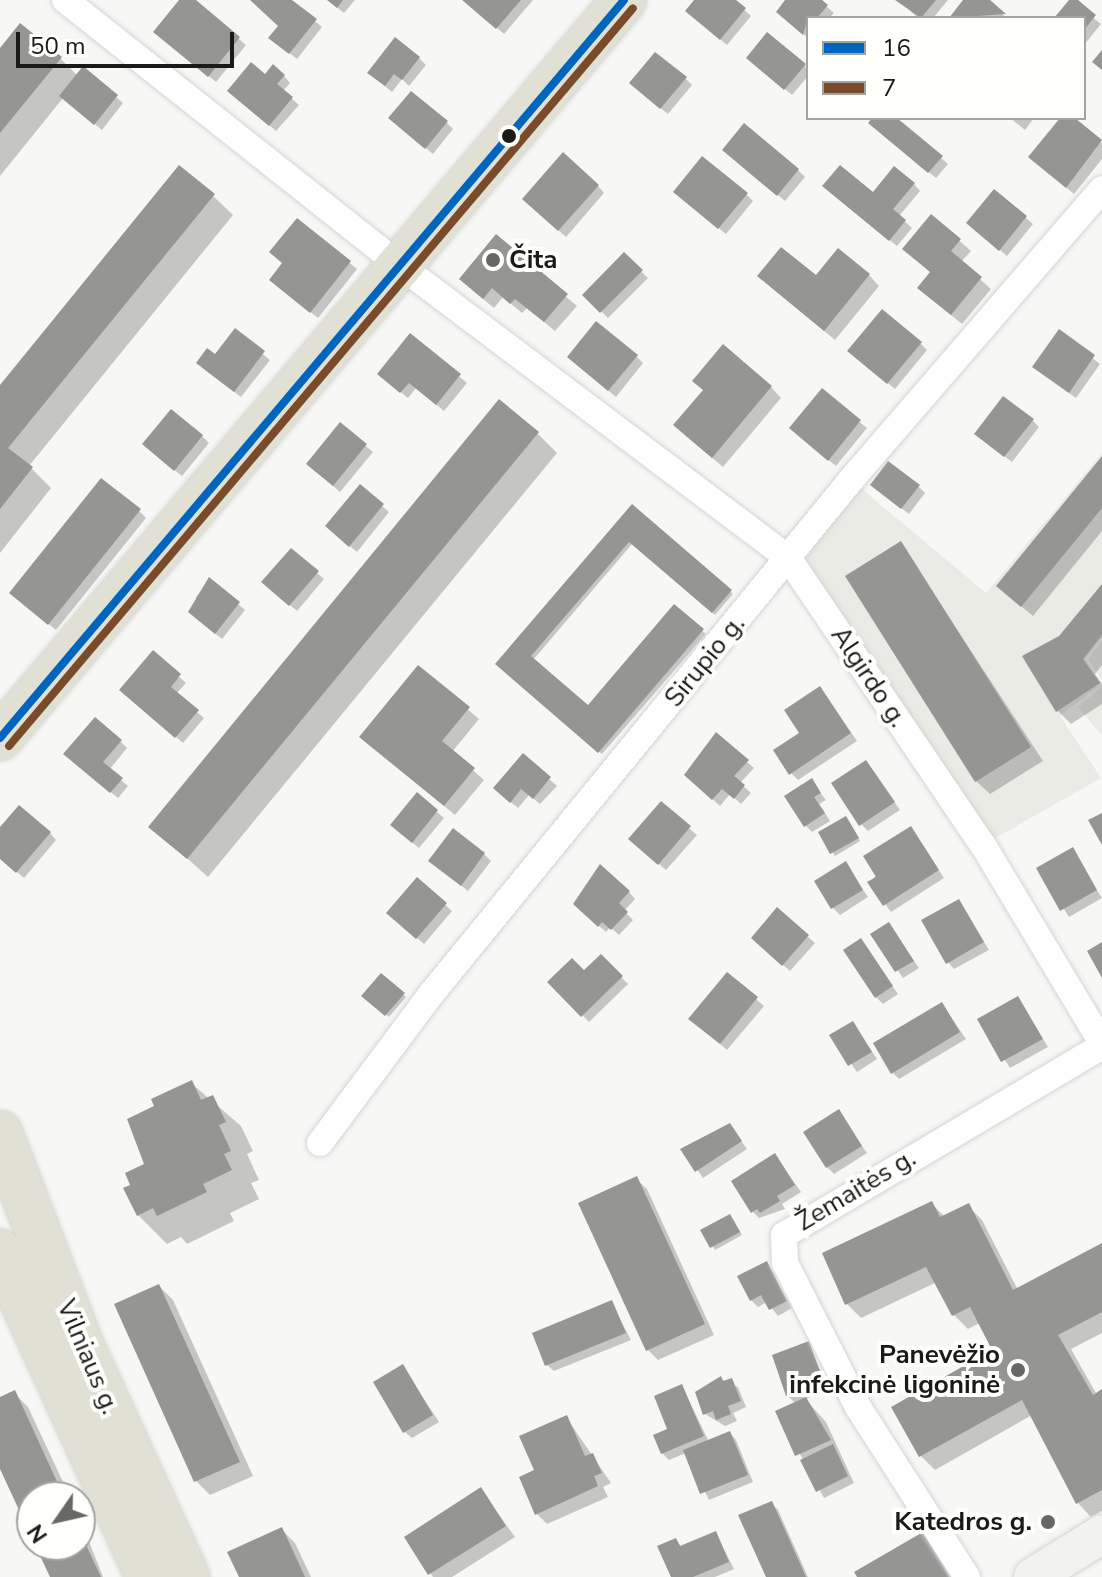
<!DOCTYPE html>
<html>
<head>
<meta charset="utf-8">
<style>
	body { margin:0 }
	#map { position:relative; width:1102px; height:1577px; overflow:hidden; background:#f7f8f6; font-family:"Nunito Sans",sans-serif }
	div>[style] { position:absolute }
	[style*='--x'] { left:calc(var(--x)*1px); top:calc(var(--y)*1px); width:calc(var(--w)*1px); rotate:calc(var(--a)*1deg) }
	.built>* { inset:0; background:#eaebe5 }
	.shadow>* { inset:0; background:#0003 }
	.building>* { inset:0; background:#959594 }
	.roads { filter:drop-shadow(0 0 2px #d3d4d2) drop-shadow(0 0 2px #d3d4d2) }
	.minor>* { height:26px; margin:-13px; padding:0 13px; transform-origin:13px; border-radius:13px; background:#fefefe }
	.secondary>* { height:38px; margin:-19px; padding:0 19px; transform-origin:19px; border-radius:19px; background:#f2f3ee }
	.trunk>* { height:44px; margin:-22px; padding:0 22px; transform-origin:22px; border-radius:22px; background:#e0e0d4 }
	.bus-1>* { height:8px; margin:-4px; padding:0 4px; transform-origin:4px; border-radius:4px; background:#0065bd }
	.bus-2>* { height:8px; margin:-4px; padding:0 4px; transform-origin:4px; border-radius:4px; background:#7a4b2a }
	.dots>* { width:22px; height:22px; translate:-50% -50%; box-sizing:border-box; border:4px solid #fffffe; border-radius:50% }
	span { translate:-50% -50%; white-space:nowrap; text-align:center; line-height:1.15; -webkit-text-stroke:8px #fffffe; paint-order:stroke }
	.poi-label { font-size:26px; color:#1a1b19; font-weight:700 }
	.left { translate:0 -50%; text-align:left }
	.right { translate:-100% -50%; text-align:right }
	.street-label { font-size:26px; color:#1a1b19 }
	.legend { position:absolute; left:806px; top:16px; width:280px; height:104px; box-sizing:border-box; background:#fffffe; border:2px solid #a3a4a2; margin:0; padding:10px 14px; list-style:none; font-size:24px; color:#1a1b19 }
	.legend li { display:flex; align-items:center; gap:16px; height:40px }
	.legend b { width:40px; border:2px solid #a3a4a2 }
	.north { position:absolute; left:16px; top:1481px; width:80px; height:80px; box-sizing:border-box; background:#fffffe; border:2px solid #a3a4a2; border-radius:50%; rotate:236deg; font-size:22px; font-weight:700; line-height:32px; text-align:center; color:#1a1b19 }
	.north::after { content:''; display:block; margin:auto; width:28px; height:36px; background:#676866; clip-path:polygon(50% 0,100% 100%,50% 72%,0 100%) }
	.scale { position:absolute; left:16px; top:32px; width:218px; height:36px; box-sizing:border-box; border:4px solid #1a1b19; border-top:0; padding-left:10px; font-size:24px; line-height:28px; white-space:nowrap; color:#1a1b19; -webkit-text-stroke:6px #fffffe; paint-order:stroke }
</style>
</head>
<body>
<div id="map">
	<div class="built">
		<div style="clip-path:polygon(1102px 453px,1102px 638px,1085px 659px,1102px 684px,1060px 716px,1101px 778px,983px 845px,789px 559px,851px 480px,986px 593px)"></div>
		<div style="clip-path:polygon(1102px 641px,1102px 681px,1088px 659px)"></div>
		<div style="clip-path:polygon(1102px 686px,1102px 736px,1078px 707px)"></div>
	</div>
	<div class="shadow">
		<div style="clip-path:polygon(181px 0,193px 0,246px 45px,216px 82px,162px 38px)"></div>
		<div style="clip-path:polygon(252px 0,289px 0,322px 27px,297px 59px,278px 44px,280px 27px)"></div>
		<div style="clip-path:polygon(328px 0,355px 0,344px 13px)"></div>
		<div style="clip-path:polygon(465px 0,533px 0,504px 34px)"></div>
		<div style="clip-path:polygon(696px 0,733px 0,751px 16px,727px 45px,694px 17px)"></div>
		<div style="clip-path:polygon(788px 0,819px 0,834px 13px,829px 18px,808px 18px,808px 38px,785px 19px)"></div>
		<div style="clip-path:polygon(898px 0,948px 0,933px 18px,918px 18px)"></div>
		<div style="clip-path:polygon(966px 0,986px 0,1007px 18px,951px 18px)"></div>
		<div style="clip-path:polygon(1071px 0,1101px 24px,1084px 45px,1084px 18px,1057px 18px)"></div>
		<div style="clip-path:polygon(0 52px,60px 58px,78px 76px,84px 69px,123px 103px,102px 130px,63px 98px,0 176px)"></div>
		<div style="clip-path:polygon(419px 58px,426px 65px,409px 86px,402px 79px,392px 92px,376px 79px)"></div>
		<div style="clip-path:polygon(755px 64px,805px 65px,808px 76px,792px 95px)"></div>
		<div style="clip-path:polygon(265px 76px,284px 76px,290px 83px,283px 91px,299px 105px,276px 131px,237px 98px)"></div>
		<div style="clip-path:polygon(685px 78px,692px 85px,668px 114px,638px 90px)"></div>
		<div style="clip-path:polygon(875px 118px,894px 118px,948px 164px,936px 178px,877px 130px)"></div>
		<div style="clip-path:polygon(1010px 118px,1034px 118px,1025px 130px)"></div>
		<div style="clip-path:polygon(1063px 118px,1072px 118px,1102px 143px,1102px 159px,1074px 194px,1037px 164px)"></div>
		<div style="clip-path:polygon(446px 122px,453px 129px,433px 154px,398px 125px)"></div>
		<div style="clip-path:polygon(731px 156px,798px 170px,805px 177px,785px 201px)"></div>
		<div style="clip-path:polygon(914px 184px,920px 191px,899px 216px,912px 228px,897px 246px,832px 193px,873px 195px)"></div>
		<div style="clip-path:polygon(598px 186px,604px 193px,566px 237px,531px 206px)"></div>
		<div style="clip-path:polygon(994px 191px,1033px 224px,1007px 256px,975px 229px)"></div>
		<div style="clip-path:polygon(746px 194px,753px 201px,726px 234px,682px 198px)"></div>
		<div style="clip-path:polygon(213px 196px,233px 215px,29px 466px,51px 488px,0 553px,0 388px)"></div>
		<div style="clip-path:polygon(932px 217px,971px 251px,961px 262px,991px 289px,962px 324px,930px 298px)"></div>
		<div style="clip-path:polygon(297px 220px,357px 269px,318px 318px,278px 286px)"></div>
		<div style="clip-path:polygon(496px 237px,577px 306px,555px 331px,527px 308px,522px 313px,503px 297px,494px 308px,472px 290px)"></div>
		<div style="clip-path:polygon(624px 255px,648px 278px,608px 318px,585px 295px)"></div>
		<div style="clip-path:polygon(869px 275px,879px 286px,835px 340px,771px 287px)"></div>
		<div style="clip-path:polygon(235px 331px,270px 360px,241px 397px,205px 370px)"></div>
		<div style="clip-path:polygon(1059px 332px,1100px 364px,1076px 398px,1041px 373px)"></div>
		<div style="clip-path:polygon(410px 335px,467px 383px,444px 411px,416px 388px,408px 398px,386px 380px)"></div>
		<div style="clip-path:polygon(920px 343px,927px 350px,895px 389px,856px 358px)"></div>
		<div style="clip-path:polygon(637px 357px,643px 363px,616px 397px,576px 364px)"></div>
		<div style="clip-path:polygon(771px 387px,781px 398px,723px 467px,686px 436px)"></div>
		<div style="clip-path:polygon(822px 391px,867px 428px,836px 466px,798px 435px)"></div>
		<div style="clip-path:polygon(1032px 420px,1039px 427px,1012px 462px,983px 440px)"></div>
		<div style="clip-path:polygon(340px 425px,373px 452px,340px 492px,316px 471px)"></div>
		<div style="clip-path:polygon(537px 433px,557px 453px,208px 877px,151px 826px)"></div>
		<div style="clip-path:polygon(202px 436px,209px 443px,182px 476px,151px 451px)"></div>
		<div style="clip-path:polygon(1102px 460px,1102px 531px,1033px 616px,1009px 596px)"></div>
		<div style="clip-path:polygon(918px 486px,925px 493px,909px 514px,879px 491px)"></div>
		<div style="clip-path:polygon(360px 487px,389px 512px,357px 552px,334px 533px)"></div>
		<div style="clip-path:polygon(632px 507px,733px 594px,715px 615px,632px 544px,533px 660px,588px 708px,674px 607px,706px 634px,602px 754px,498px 664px)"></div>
		<div style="clip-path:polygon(139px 511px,146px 518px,56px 630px,19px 600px)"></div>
		<div style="clip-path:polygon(901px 544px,1043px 761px,990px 794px,976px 781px)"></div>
		<div style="clip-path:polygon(317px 573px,324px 579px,297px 611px,271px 589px)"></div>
		<div style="clip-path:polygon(210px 580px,245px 610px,222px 639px,197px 619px,196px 597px)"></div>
		<div style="clip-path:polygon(1102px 587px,1102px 665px,1095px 674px,1102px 684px,1102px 704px,1071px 724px,1057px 710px,1061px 637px)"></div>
		<div style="clip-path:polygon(153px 653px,186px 683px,176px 694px,204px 718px,183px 743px,129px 697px)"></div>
		<div style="clip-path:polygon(418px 667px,479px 719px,452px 752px,484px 780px,455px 815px,373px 747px)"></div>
		<div style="clip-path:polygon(826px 696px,857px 741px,798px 780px,791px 773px)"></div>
		<div style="clip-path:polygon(120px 741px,127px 748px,109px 770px,128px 786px,118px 798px,73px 761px)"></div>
		<div style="clip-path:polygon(523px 756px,557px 786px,540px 804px,529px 795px,518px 808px,502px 795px)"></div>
		<div style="clip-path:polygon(747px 762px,754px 768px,740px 783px,751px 793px,741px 804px,730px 794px,720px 806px,694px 782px)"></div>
		<div style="clip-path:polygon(866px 762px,900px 810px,868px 831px,861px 824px)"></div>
		<div style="clip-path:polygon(811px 781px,826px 800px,819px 804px,830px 821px,812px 832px,805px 825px)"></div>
		<div style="clip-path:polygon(417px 795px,444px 818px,419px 848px,399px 832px)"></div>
		<div style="clip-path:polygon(661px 804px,697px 835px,666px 870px,638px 846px)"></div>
		<div style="clip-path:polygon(849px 821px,860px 841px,835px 856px,820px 833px)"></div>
		<div style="clip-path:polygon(911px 828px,944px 878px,891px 912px,870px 883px)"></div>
		<div style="clip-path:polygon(0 830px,50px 833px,56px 840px,24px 878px,0 857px)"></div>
		<div style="clip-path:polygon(1072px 850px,1102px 898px,1069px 917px,1039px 869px)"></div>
		<div style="clip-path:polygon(484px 854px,491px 861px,468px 891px,437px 867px)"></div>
		<div style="clip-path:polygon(845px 864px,868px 897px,840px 915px,833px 908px)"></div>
		<div style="clip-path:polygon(417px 880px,452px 911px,424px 944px,395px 919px)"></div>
		<div style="clip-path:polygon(629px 892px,635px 899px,624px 911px,633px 920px,619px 935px,610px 927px,606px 932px,582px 911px)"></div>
		<div style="clip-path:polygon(959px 901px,989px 950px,954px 969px,948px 962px)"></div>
		<div style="clip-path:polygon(778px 910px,815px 943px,790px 971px,760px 945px)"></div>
		<div style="clip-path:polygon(888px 924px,919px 968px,903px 978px,873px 934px)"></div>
		<div style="clip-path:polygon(861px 941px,898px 994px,883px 1004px,876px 997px)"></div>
		<div style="clip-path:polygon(601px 957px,628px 984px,589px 1022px,550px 982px,584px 973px)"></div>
		<div style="clip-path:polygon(727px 974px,764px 1006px,727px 1050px,698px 1025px)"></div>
		<div style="clip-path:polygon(381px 976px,406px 997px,389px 1017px,364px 996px)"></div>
		<div style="clip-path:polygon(1018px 998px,1048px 1047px,1010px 1068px,979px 1019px)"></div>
		<div style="clip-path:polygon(942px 1004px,966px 1039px,899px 1079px,893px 1073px)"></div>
		<div style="clip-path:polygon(853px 1023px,877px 1059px,857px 1072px,832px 1036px)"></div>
		<div style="clip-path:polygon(191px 1083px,241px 1126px,253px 1151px,247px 1154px,259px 1180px,251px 1183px,259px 1199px,230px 1213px,234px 1221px,187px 1244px,181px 1237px,167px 1244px,138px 1215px,133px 1185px,146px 1165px,157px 1107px)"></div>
		<div style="clip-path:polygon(839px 1112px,867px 1153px,834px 1174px,827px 1167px)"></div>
		<div style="clip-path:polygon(730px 1126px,747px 1149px,703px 1178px,683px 1150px)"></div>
		<div style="clip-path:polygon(775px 1155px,801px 1192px,782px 1204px,785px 1209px,759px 1218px,752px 1211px)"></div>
		<div style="clip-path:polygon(636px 1179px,647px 1189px,714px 1335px,658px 1360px,648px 1350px)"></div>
		<div style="clip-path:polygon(932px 1204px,945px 1217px,968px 1206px,982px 1220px,1018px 1290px,1102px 1245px,1102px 1333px,1071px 1349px,1097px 1395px,1102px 1392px,1102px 1511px,1091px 1517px,1078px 1503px,1032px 1415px,935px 1470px,921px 1456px,995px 1351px,980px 1323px,968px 1329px,954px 1315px,937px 1282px,861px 1318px,847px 1304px,825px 1254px)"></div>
		<div style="clip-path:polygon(733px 1219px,742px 1235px,715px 1250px,703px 1231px)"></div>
		<div style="clip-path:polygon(766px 1263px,792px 1308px,778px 1316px,767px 1302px,758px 1307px,751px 1300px)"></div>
		<div style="clip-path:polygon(159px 1286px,173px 1300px,253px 1476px,210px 1495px,196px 1481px,117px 1305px)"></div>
		<div style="clip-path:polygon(611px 1302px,631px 1340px,554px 1371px,547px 1365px)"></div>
		<div style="clip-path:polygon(809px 1344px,829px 1390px,805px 1399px,826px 1422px,854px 1483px,824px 1498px,777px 1412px,796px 1404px,787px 1395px)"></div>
		<div style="clip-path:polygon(403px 1367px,439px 1422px,412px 1438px,405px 1432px)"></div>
		<div style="clip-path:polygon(721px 1379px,738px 1387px,746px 1407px,733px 1413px,737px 1421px,725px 1426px,705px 1414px)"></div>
		<div style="clip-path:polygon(682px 1386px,709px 1442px,730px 1433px,736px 1440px,753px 1482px,709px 1500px,686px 1453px,669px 1460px,662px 1453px)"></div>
		<div style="clip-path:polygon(14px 1393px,28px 1407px,70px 1497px,32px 1497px,32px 1533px,0 1464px,0 1399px)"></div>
		<div style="clip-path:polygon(566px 1417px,611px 1483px,603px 1487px,608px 1497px,547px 1524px,537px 1514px,537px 1471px)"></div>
		<div style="clip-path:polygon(481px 1490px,515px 1537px,452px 1577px,433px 1577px,406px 1538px)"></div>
		<div style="clip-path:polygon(771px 1503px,778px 1510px,808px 1577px,768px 1577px)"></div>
		<div style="clip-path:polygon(80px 1519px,103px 1577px,52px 1577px,37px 1545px,80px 1545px)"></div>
		<div style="clip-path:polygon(281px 1529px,295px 1543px,311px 1577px,241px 1577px)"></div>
		<div style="clip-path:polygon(716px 1533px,734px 1569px,715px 1577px,673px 1577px,676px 1541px,682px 1547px)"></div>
		<div style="clip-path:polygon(922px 1534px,952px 1577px,859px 1577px)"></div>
	</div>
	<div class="building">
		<div style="clip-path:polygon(179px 0,196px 0,240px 37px,208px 77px,153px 32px)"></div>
		<div style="clip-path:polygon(250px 0,292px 0,317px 19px,289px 54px,268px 38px,278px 26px)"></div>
		<div style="clip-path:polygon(327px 0,343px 0,337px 8px)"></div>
		<div style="clip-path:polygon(462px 0,521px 0,496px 29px)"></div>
		<div style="clip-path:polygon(694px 0,736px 0,746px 8px,720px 40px,685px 11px)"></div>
		<div style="clip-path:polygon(785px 0,822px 0,828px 5px,817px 18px,808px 18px,803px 35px,776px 12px)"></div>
		<div style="clip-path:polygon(895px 0,936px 0,921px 18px)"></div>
		<div style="clip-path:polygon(963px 0,990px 0,1006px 14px,949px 18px)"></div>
		<div style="clip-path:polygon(1069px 0,1078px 0,1096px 15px,1084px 30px,1084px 18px,1054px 18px)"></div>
		<div style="clip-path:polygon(20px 23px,62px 57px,0 133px,0 48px)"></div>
		<div style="clip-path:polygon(767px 32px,806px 64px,784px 90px,746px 58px)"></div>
		<div style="clip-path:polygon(395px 37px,420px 57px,402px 80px,394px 74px,385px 86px,367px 73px)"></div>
		<div style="clip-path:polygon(1102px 50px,1102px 70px,1092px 62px)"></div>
		<div style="clip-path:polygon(655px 52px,687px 77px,660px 109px,629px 83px)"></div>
		<div style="clip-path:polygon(251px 62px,265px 74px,273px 64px,285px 75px,277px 84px,293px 97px,269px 126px,227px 91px)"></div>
		<div style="clip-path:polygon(83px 66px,118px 95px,94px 125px,59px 96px)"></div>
		<div style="clip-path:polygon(411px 91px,448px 121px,425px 149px,388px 118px)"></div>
		<div style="clip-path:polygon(872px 118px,897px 118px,943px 156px,928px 173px,868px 123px)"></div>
		<div style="clip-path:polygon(1060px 118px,1075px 118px,1102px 140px,1066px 188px,1028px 157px)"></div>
		<div style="clip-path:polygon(744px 123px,799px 169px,777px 196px,722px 150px)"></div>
		<div style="clip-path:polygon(563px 152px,599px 185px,558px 231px,522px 199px)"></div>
		<div style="clip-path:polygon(702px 156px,748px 193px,718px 229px,673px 192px)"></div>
		<div style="clip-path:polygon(179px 165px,215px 194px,8px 448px,33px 467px,0 509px,0 385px)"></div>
		<div style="clip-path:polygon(840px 165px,873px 192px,894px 166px,915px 183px,893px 209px,906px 220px,889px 241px,822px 186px)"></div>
		<div style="clip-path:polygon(994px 189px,1027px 216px,999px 251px,966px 223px)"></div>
		<div style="clip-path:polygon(931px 214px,961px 239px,951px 251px,982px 277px,951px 315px,917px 288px,930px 272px,902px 249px)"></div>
		<div style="clip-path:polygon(297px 218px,351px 261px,310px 313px,269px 280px,282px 263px,269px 252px)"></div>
		<div style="clip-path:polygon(496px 234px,568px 294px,544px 322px,515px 299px,510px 304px,492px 288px,483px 299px,459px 279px)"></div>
		<div style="clip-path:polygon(781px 247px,816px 275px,838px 248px,870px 274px,824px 331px,757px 276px)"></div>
		<div style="clip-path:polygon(624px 252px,643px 270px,600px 313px,582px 295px)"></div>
		<div style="clip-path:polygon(882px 309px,922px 342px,887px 384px,847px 351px)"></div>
		<div style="clip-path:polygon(596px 321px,638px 355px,608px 391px,567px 357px)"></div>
		<div style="clip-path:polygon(235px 328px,265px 351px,234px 392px,196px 363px,207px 348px,215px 354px)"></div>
		<div style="clip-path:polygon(1059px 329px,1095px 355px,1069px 393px,1032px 367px)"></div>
		<div style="clip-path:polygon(410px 333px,461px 374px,436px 405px,409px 383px,400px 393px,377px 374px)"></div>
		<div style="clip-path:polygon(723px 344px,772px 386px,712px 458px,673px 425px,703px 390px,692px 381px)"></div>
		<div style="clip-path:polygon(822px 388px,861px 420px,828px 461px,789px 428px)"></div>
		<div style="clip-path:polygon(1003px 396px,1034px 419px,1004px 457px,974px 434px)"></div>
		<div style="clip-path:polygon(499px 399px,539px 432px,187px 859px,148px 827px)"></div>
		<div style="clip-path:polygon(171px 409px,203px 435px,174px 471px,142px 444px)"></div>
		<div style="clip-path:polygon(340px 422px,367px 444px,333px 486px,306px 464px)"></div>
		<div style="clip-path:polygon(1102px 456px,1102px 508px,1021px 607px,996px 586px)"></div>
		<div style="clip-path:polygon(888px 461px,920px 485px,901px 509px,870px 485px)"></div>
		<div style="clip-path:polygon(101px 478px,141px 509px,48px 625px,9px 593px)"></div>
		<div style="clip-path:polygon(360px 484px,384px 504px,349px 547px,325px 526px)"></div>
		<div style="clip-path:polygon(632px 504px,732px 590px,712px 613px,629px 542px,531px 656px,588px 705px,674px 604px,704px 629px,598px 753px,495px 664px)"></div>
		<div style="clip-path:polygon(901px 541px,1031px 747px,975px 782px,845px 576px)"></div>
		<div style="clip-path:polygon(291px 548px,319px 571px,289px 606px,261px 582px)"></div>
		<div style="clip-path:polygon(209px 577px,240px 602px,215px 634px,188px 612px)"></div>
		<div style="clip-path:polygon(1102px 584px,1102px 635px,1083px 659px,1100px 683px,1056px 712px,1022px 656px,1059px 636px)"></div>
		<div style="clip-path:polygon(153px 650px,181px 674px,171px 687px,199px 710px,175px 738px,119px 690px)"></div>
		<div style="clip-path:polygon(418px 665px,470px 707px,442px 741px,475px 768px,444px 806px,359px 737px)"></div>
		<div style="clip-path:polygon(820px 686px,851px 733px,789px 775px,773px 750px,799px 733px,784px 710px)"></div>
		<div style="clip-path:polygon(95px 717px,122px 740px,103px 762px,123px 778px,110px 793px,63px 754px)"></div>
		<div style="clip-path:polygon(716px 732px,749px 760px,734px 776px,745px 785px,734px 799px,722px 789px,712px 800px,684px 775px)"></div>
		<div style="clip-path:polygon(523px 753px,551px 777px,533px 799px,521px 789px,510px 803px,493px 788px)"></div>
		<div style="clip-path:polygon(866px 760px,895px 802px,859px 826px,831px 783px)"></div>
		<div style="clip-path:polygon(812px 778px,821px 793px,814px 797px,825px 813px,804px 827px,784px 796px)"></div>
		<div style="clip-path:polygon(417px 792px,438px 810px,412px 843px,390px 825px)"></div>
		<div style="clip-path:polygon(661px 801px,691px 826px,658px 865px,628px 839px)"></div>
		<div style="clip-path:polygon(19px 805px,51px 832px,16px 873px,0 859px,0 827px)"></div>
		<div style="clip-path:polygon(1102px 813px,1102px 845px,1088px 820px)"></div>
		<div style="clip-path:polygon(846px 816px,859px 838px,830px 854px,818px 832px)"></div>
		<div style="clip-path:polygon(911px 826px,939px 870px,883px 906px,867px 882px,876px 877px,863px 856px)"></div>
		<div style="clip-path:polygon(453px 828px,485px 853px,461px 886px,428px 861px)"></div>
		<div style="clip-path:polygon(1073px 847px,1097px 890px,1060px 911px,1036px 868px)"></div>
		<div style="clip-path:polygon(846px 861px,863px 890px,831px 909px,814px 881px)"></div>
		<div style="clip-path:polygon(600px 864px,630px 891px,619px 903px,628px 912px,611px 930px,602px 922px,598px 927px,573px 904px)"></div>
		<div style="clip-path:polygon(417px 877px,447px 903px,416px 939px,386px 913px)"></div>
		<div style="clip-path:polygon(959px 899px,984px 942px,946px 964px,921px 920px)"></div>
		<div style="clip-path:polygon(777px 907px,809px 935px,782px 966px,751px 938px)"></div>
		<div style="clip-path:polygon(889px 922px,914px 961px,895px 972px,870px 934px)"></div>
		<div style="clip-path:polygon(861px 938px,893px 986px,875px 998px,843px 950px)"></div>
		<div style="clip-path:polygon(1102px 942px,1102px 978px,1087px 951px)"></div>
		<div style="clip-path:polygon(601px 954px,623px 976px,581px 1017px,547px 982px,572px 958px,584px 970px)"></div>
		<div style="clip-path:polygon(727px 972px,758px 997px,720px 1044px,688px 1019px)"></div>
		<div style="clip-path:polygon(381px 973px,405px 993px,385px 1016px,361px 996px)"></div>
		<div style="clip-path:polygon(1018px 996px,1043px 1039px,1001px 1062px,977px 1019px)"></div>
		<div style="clip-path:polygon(942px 1002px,960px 1032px,891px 1074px,873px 1043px)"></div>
		<div style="clip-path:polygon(853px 1021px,872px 1052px,848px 1066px,829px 1035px)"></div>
		<div style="clip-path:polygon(192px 1080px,201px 1100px,213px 1095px,226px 1122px,219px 1125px,231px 1151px,224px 1154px,232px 1170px,203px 1184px,207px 1192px,157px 1216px,153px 1208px,137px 1216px,123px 1188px,130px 1185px,125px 1173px,144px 1164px,127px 1119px,154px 1106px,151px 1099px)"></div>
		<div style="clip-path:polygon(839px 1109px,862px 1146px,826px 1168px,803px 1132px)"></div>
		<div style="clip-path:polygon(730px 1123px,742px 1141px,695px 1172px,680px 1149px)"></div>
		<div style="clip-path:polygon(775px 1153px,795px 1185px,777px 1196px,780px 1201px,760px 1213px,757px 1209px,751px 1213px,731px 1181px)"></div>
		<div style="clip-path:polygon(637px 1176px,705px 1324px,646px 1351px,578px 1203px)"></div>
		<div style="clip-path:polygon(932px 1201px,940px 1217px,969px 1203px,1013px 1290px,1102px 1243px,1102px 1312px,1058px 1335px,1093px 1395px,1102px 1389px,1102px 1490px,1076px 1504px,1022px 1400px,919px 1457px,891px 1407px,992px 1350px,970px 1307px,952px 1316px,926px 1267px,845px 1305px,822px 1253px)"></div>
		<div style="clip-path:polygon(730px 1214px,740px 1232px,710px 1248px,700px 1230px)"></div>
		<div style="clip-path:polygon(767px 1261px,787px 1301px,769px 1310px,761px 1295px,750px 1301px,737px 1276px)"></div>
		<div style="clip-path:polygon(159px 1284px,240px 1462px,194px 1482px,114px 1304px)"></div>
		<div style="clip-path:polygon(612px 1300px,626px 1333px,545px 1366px,532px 1333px)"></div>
		<div style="clip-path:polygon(809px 1341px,824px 1383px,786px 1396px,772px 1355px)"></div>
		<div style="clip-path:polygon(403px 1364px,433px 1415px,403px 1433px,373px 1382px)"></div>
		<div style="clip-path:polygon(721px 1376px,723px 1381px,732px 1378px,741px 1401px,728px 1406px,731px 1414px,716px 1420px,713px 1411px,703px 1415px,695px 1392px)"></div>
		<div style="clip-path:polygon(682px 1384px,704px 1436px,661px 1454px,653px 1435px,667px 1429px,654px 1396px)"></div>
		<div style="clip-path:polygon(15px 1390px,64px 1497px,32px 1497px,32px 1538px,0 1469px,0 1397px)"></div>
		<div style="clip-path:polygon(806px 1397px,831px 1440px,795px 1456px,775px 1411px)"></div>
		<div style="clip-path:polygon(567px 1415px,585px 1456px,593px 1453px,602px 1473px,594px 1476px,598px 1486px,535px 1515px,519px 1477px,534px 1470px,519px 1436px)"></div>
		<div style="clip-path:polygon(730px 1431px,748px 1475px,700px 1494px,683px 1450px)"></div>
		<div style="clip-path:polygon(833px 1444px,848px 1476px,816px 1492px,800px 1460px)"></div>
		<div style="clip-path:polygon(481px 1487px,506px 1526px,428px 1575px,404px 1537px)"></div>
		<div style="clip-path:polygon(772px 1501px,806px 1577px,766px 1577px,738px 1515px)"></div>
		<div style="clip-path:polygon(282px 1527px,305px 1577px,239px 1577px,227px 1552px)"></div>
		<div style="clip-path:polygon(716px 1531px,729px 1562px,693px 1577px,671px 1577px,657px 1546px,676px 1538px,680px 1546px)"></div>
		<div style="clip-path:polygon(80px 1532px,101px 1577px,50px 1577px,35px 1545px,80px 1545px)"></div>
		<div style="clip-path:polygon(923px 1532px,949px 1577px,857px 1577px,854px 1572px)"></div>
	</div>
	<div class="roads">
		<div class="minor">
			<div style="--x:65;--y:0;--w:430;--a:38.4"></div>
			<div style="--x:402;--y:267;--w:485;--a:37"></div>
			<div style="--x:789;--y:559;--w:346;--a:55.9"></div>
			<div style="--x:983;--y:845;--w:231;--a:59"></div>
			<div style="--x:320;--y:1143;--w:187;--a:-53.3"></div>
			<div style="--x:432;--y:993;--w:662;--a:-50.76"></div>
			<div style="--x:851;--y:480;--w:384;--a:-49.2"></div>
			<div style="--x:967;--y:1577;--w:202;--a:-122.7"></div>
			<div style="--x:858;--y:1407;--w:161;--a:-116.9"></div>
			<div style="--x:785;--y:1263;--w:28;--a:-92"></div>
			<div style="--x:784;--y:1235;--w:370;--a:-30.7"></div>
		</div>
		<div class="secondary">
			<div style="--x:1033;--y:1577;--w:81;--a:-31.9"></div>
		</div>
		<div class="trunk">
			<div style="--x:0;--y:738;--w:966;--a:-49.78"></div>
			<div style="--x:0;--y:1133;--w:227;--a:69.1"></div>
			<div style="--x:81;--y:1345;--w:255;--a:65.4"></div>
			<div style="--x:0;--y:1252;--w:357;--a:65.5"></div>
		</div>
	</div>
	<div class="bus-1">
		<div style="--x:0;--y:738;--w:966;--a:-49.78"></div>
	</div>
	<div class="bus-2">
		<div style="--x:9;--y:746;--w:966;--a:-49.78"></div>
	</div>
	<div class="dots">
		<div style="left:509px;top:136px;background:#1a1b19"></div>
		<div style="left:493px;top:260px;background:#676866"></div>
		<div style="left:1018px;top:1370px;background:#676866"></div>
		<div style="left:1048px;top:1522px;background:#676866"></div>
	</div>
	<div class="poi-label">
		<span class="left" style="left:509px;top:260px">Čita</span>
		<span class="right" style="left:1000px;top:1370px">Panevėžio<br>infekcinė ligoninė</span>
		<span class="right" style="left:1032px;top:1522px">Katedros g.</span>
	</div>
	<div class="street-label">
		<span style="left:705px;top:661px;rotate:-51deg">Sirupio g.</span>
		<span style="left:869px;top:677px;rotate:56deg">Algirdo g.</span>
		<span style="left:856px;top:1190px;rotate:-31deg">Žemaitės g.</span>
		<span style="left:88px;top:1357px;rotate:67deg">Vilniaus g.</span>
	</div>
	<ul class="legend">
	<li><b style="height:10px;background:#0065bd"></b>16</li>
	<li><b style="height:10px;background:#7a4b2a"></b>7</li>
	</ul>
	<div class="north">N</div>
	<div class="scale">50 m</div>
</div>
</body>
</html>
